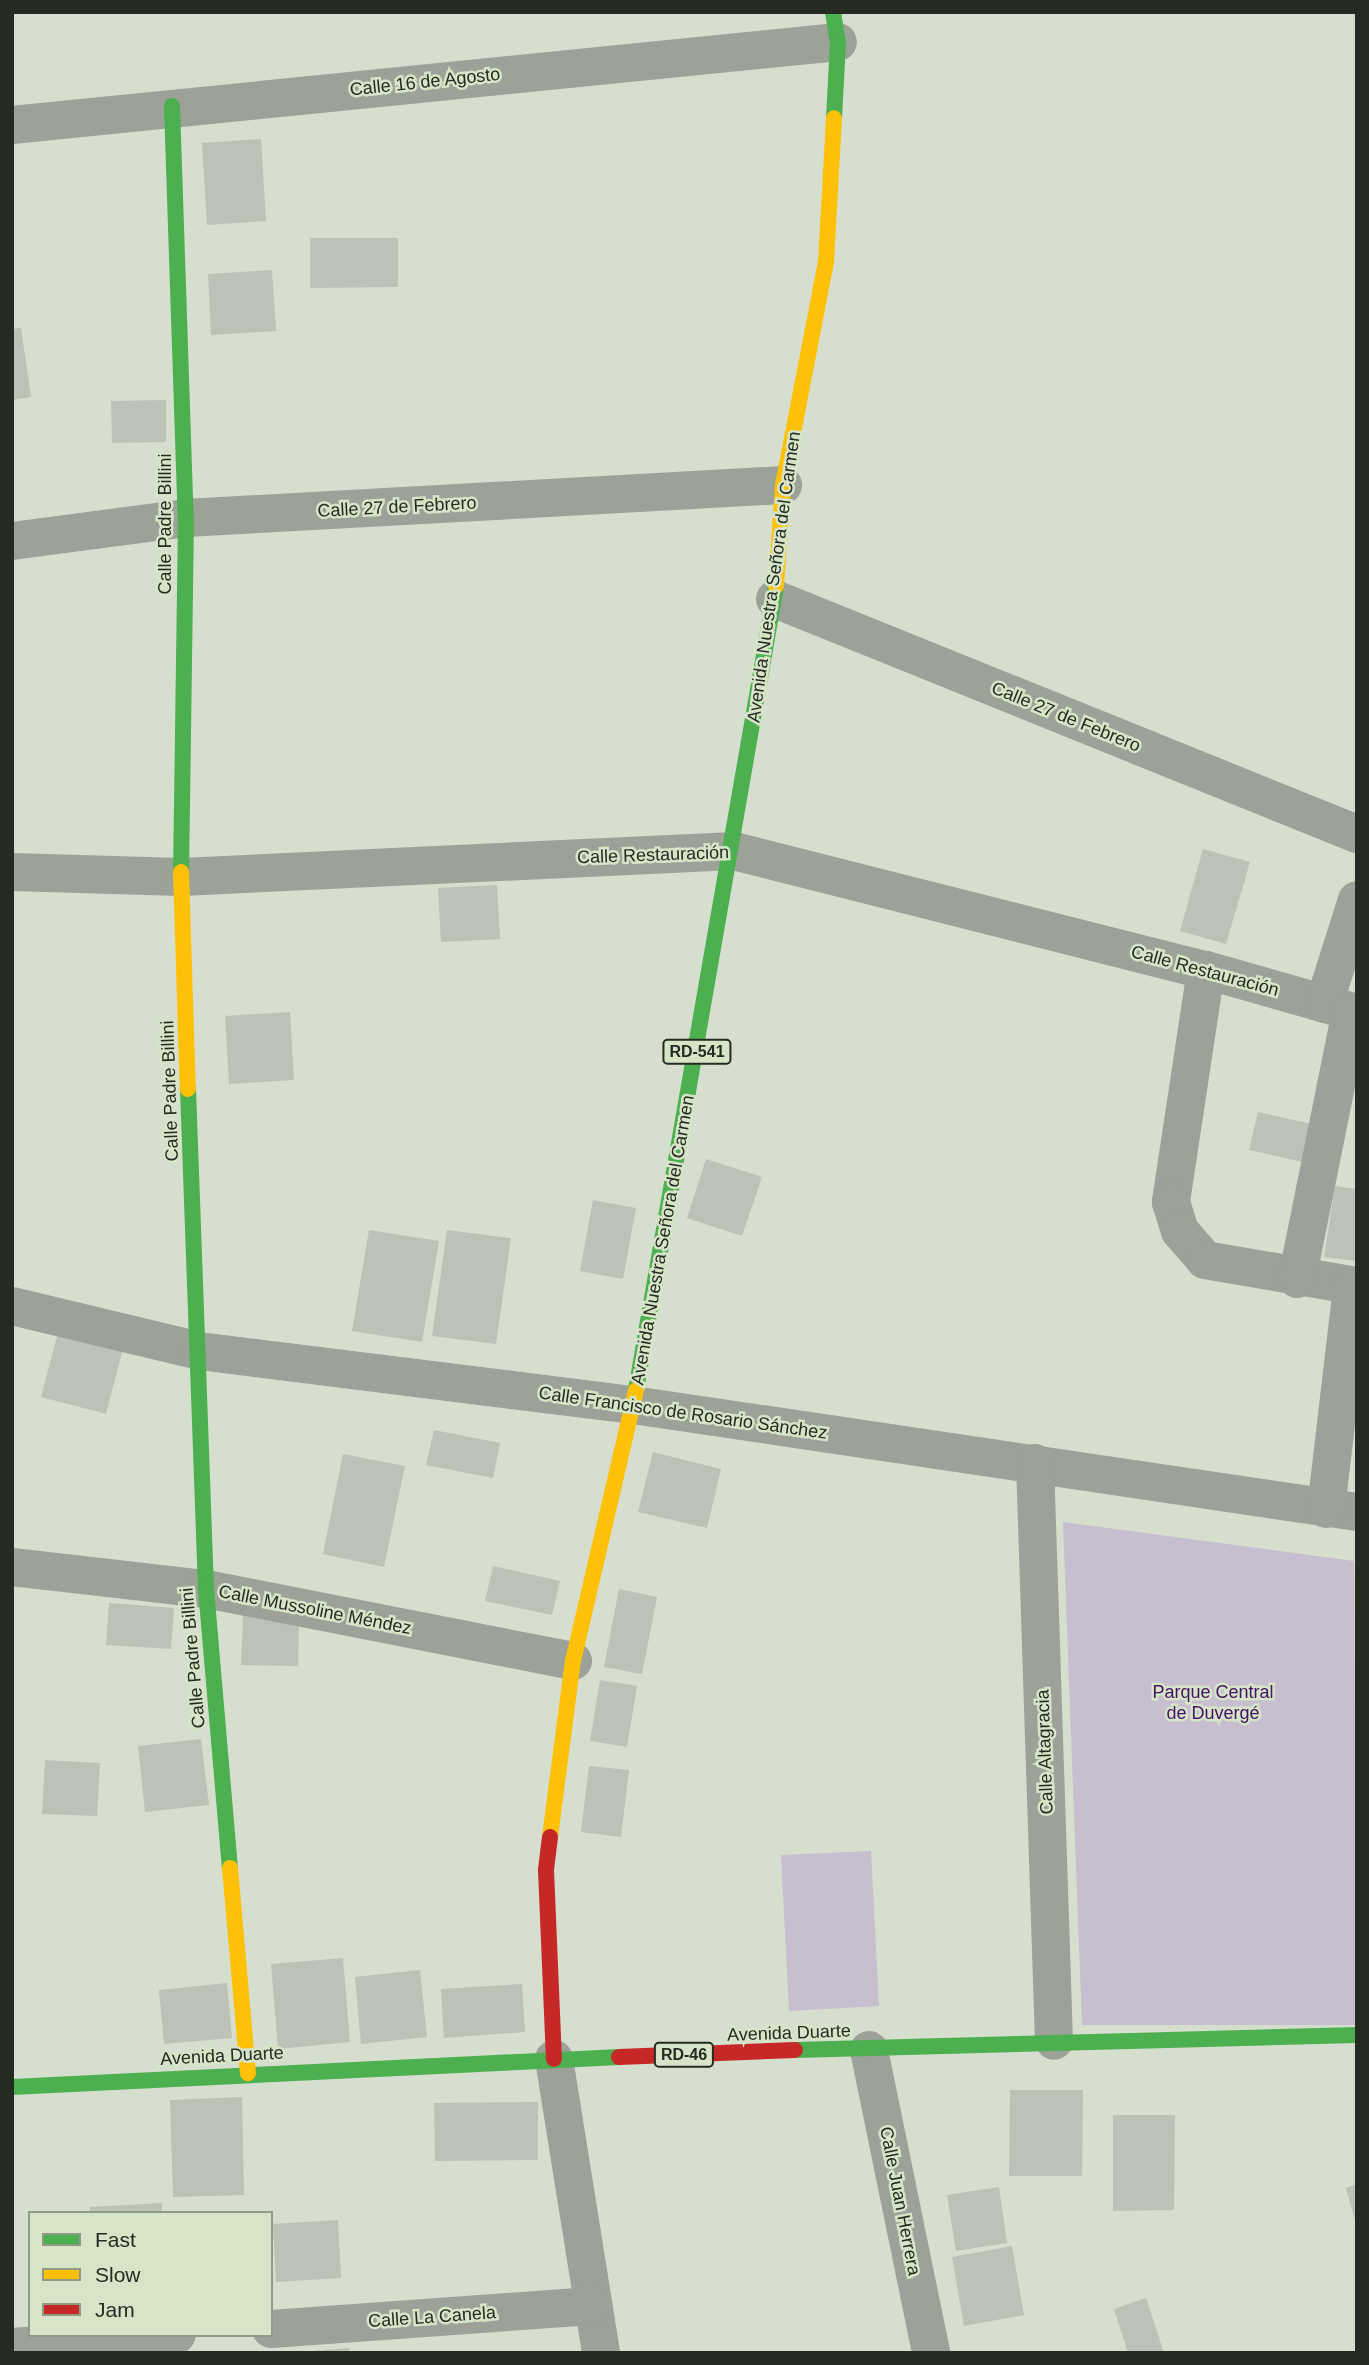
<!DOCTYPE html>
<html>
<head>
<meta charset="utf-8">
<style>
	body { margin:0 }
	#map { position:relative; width:1369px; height:2365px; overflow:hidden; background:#d6dece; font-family:Helvetica,sans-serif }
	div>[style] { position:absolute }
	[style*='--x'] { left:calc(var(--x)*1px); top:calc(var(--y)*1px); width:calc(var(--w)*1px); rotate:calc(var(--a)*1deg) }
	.green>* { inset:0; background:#c7becf }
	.building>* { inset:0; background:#bcc2b5 }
	.street>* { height:38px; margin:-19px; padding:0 19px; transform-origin:19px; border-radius:19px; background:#9ca297 }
	.fast>* { height:16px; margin:-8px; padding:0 8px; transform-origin:8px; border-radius:8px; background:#4caf50 }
	.slow>* { height:16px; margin:-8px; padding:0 8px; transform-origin:8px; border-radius:8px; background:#ffc107 }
	.jam>* { height:16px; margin:-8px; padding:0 8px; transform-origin:8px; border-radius:8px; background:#c62828 }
	span { translate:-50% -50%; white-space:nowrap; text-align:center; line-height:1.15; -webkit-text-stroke:5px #d6e4c8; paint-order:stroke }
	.shield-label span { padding:2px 5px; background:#d6e4c8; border:2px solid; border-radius:5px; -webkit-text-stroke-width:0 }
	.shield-label { font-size:16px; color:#262b21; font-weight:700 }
	.street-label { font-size:18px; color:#262b21 }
	.park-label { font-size:18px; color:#441364 }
	.frame { position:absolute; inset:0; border:14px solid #262b21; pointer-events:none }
	.legend { position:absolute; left:28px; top:2211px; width:245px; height:126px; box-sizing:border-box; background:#d6e4c8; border:2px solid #909a85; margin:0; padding:9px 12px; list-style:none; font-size:21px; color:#262b21 }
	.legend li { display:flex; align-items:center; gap:14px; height:35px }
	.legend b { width:35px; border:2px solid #909a85 }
</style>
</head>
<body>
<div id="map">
	<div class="green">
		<div style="clip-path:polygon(1063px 1522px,1354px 1561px,1357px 2025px,1082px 2025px)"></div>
		<div style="clip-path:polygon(871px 1851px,879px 2006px,789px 2011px,781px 1855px)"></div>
	</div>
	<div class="building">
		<div style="clip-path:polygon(261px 139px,266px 221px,207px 225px,202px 143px)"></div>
		<div style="clip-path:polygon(310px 238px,398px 238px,398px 287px,310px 288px)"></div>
		<div style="clip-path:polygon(272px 270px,276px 331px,211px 335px,208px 274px)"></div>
		<div style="clip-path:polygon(21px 328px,31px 397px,12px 400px,12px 329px)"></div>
		<div style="clip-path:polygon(166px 400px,166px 442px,112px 443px,111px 401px)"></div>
		<div style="clip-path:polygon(1203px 849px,1250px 862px,1226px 944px,1180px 931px)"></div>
		<div style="clip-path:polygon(497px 885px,500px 939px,441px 942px,438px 888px)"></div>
		<div style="clip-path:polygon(290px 1012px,294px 1080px,229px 1084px,225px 1016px)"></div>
		<div style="clip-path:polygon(1258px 1112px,1311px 1124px,1303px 1162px,1249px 1150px)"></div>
		<div style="clip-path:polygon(706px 1159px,762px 1177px,742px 1236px,687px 1218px)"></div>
		<div style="clip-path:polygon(1335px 1186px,1357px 1189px,1357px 1261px,1324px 1257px)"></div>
		<div style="clip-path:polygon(593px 1200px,636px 1208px,623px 1279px,580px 1271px)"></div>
		<div style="clip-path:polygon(369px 1230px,439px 1241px,422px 1342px,352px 1331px)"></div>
		<div style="clip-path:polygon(447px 1230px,511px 1238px,496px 1344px,432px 1336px)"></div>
		<div style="clip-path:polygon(61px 1321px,126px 1337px,106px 1414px,41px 1397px)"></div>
		<div style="clip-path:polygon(434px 1430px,500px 1443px,493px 1478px,426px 1465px)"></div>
		<div style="clip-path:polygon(653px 1452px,721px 1469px,707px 1528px,638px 1512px)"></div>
		<div style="clip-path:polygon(343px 1454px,405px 1466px,384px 1567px,323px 1554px)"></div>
		<div style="clip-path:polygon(493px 1566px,560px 1581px,552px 1615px,485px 1601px)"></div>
		<div style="clip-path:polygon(619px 1589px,657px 1597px,642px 1674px,604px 1667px)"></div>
		<div style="clip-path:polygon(109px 1603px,174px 1608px,171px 1649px,106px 1645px)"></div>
		<div style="clip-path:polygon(243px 1615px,299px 1616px,298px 1666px,241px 1665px)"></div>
		<div style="clip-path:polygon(600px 1680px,637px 1686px,627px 1747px,590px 1741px)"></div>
		<div style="clip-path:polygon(201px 1739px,209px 1805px,145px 1812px,138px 1746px)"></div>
		<div style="clip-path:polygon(45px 1760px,100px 1763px,97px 1816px,42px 1814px)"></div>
		<div style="clip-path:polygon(589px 1766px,629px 1770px,621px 1837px,581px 1832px)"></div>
		<div style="clip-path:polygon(343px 1958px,350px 2042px,278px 2049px,271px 1964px)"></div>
		<div style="clip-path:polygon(420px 1970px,427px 2037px,361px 2044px,355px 1977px)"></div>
		<div style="clip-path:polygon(227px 1983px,232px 2038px,164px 2044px,159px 1990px)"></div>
		<div style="clip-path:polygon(522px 1984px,525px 2032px,444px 2038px,441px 1989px)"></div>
		<div style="clip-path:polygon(1010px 2090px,1083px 2090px,1082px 2176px,1009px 2176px)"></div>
		<div style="clip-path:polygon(242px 2097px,244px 2195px,173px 2197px,170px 2100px)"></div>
		<div style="clip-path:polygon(538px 2102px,538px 2160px,435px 2161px,434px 2103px)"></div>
		<div style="clip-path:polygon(1113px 2115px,1175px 2115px,1174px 2210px,1113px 2211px)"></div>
		<div style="clip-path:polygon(1357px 2184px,1357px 2224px,1356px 2224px,1346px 2188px)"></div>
		<div style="clip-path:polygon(999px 2187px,1007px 2243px,956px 2251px,947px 2195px)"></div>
		<div style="clip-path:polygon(162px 2203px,162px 2213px,90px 2213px,90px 2207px)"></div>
		<div style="clip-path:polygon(338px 2220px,341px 2278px,276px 2282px,273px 2224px)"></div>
		<div style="clip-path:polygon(1012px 2246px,1024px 2315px,964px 2326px,952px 2257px)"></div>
		<div style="clip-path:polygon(1146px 2298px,1164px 2353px,1128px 2353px,1114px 2309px)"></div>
		<div style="clip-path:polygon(349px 2348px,350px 2353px,313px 2353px,313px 2351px)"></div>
	</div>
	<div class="street">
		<div style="--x:12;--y:125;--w:830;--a:-5.74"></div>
		<div style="--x:12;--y:541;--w:176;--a:-7.5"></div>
		<div style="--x:186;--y:518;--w:598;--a:-3.16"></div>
		<div style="--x:775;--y:599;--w:628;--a:21.99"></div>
		<div style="--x:12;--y:872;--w:169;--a:1.7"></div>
		<div style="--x:181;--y:877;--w:554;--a:-2.69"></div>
		<div style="--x:734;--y:851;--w:487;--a:14.2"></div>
		<div style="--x:1206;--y:970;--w:157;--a:15.9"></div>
		<div style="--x:1206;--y:970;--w:235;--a:98.6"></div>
		<div style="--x:1171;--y:1202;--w:30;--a:73"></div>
		<div style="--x:1180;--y:1231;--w:38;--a:49"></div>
		<div style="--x:1205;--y:1260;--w:154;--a:9.7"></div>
		<div style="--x:1324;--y:1004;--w:109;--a:-72.4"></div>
		<div style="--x:1297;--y:1279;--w:272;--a:-78.6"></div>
		<div style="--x:12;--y:1306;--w:192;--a:13.5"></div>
		<div style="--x:199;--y:1351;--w:437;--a:7.1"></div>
		<div style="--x:633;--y:1405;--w:732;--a:8.41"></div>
		<div style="--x:1035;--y:1463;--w:578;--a:88.12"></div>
		<div style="--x:1326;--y:1509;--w:225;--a:-83.3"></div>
		<div style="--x:12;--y:1567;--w:195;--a:6.5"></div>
		<div style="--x:206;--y:1589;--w:374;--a:11.1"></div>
		<div style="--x:869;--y:2050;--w:309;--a:78.4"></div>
		<div style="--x:554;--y:2059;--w:298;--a:80.9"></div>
		<div style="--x:271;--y:2329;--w:322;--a:-4.1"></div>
		<div style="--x:12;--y:2347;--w:165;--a:-4.2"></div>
	</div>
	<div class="fast">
		<div style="--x:833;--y:12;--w:30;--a:81"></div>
		<div style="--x:838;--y:42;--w:76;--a:93"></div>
		<div style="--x:172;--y:106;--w:412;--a:88.1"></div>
		<div style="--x:186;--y:518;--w:354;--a:90.8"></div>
		<div style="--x:188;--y:1089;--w:500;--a:87.94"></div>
		<div style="--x:206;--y:1589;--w:280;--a:85.1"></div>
		<div style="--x:636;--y:1390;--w:816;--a:-80.12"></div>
		<div style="--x:795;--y:2050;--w:562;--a:-1.53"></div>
		<div style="--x:12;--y:2087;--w:608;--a:-2.83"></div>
	</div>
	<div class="slow">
		<div style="--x:776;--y:586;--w:101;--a:-86"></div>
		<div style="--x:783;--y:485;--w:228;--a:-79.1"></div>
		<div style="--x:826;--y:261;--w:143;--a:-86.8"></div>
		<div style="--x:181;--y:872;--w:217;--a:88.2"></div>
		<div style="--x:550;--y:1837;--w:177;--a:-82.6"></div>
		<div style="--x:573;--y:1661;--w:278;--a:-76.9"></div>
		<div style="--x:230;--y:1868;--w:206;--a:85"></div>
	</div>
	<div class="jam">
		<div style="--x:550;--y:1837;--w:33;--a:97"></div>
		<div style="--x:546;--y:1870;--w:189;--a:87.6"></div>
		<div style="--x:619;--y:2057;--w:176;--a:-2.3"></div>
	</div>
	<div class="shield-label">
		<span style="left:697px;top:1052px">RD-541</span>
		<span style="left:684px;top:2055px">RD-46</span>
	</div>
	<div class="street-label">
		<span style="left:425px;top:82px;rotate:-6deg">Calle 16 de Agosto</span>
		<span style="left:397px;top:507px;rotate:-3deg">Calle 27 de Febrero</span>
		<span style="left:165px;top:524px;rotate:-90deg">Calle Padre Billini</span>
		<span style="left:774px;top:577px;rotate:-82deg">Avenida Nuestra Señora del Carmen</span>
		<span style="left:1066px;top:717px;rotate:22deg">Calle 27 de Febrero</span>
		<span style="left:653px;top:855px;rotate:-2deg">Calle Restauración</span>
		<span style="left:1205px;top:971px;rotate:15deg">Calle Restauración</span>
		<span style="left:170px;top:1091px;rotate:-92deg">Calle Padre Billini</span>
		<span style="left:663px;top:1240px;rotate:-80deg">Avenida Nuestra Señora del Carmen</span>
		<span style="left:683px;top:1413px;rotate:8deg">Calle Francisco de Rosario Sánchez</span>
		<span style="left:315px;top:1610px;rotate:11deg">Calle Mussoline Méndez</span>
		<span style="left:193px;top:1658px;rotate:-95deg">Calle Padre Billini</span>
		<span style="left:1045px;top:1752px;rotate:-92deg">Calle Altagracia</span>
		<span style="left:789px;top:2033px;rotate:-2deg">Avenida Duarte</span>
		<span style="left:222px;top:2056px;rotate:-3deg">Avenida Duarte</span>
		<span style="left:900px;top:2201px;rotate:79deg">Calle Juan Herrera</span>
		<span style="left:432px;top:2317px;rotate:-4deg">Calle La Canela</span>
	</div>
	<div class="park-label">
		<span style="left:1213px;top:1703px">Parque Central<br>de Duvergé</span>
	</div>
	<div class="frame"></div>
	<ul class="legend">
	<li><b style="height:9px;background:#4caf50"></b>Fast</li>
	<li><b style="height:9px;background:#ffc107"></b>Slow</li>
	<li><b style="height:9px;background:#c62828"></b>Jam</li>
	</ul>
</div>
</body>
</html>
